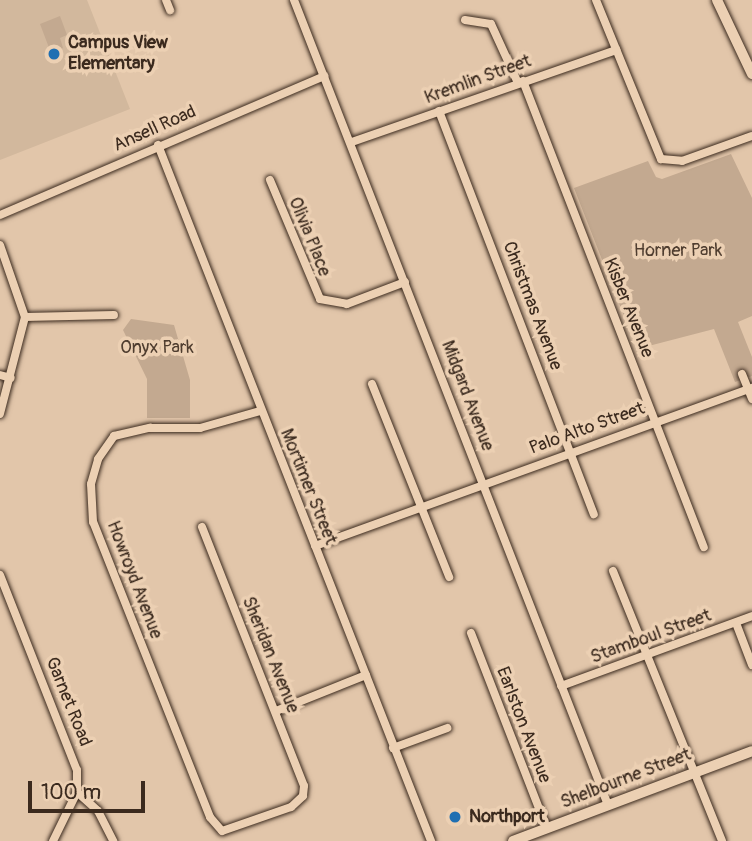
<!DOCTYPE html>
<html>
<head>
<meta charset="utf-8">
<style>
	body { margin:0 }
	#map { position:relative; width:752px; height:841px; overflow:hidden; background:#e2c6aa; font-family:Pangolin,sans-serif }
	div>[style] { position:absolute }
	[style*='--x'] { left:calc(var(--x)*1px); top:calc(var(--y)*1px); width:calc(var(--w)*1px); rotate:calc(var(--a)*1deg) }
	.built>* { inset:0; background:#d2b89d }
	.green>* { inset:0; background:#c3a990 }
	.roads { filter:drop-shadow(0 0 2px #3b2a1e) drop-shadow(0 0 2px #3b2a1e) }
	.street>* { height:8px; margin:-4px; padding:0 4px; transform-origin:4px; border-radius:4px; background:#ecd0b3 }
	.secondary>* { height:10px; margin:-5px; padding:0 5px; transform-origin:5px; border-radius:5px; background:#ecd0b3 }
	.dots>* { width:19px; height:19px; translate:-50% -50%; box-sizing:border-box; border:4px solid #ecd0b3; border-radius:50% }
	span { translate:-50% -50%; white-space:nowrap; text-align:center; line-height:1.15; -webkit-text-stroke:7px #ecd0b3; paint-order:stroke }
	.poi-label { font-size:18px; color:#3b2a1e; font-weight:700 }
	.left { translate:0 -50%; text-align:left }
	.street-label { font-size:18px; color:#3b2a1e }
	.park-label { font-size:18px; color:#4f3d2f }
	.scale { position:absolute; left:28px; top:781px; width:117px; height:32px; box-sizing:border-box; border:4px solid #3b2a1e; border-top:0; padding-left:9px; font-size:21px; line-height:24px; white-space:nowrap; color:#3b2a1e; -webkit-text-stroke:5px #ecd0b3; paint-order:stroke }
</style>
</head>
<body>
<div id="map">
	<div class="built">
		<div style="clip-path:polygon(0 0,87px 0,130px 109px,0 160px)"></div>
	</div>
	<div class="green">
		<div style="clip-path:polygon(60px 16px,67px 35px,60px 38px,63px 48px,51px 53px,40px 24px)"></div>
		<div style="clip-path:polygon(731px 154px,752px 198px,752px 316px,738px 322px,752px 357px,752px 376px,735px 382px,714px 329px,637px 349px,574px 188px,648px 161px,656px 177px,662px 179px)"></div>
		<div style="clip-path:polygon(131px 319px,174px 325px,190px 380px,190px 418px,147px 418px,147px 379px,123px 330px)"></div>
	</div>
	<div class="roads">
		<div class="street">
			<div style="--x:166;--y:0;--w:11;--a:68"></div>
			<div style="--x:294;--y:0;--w:864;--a:68.69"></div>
			<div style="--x:596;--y:0;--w:172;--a:67.8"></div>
			<div style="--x:661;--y:159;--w:21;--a:5"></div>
			<div style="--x:682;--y:161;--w:74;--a:-19.7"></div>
			<div style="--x:465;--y:20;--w:26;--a:9"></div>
			<div style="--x:491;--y:24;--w:65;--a:65.4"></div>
			<div style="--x:523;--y:81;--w:500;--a:68.8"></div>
			<div style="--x:439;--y:111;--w:432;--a:69"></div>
			<div style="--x:352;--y:142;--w:280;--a:-19.2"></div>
			<div style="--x:158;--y:145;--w:748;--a:68.58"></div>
			<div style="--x:270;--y:180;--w:129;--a:67.2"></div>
			<div style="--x:320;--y:299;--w:27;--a:10"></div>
			<div style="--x:347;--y:304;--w:62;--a:-20.8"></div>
			<div style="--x:0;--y:215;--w:353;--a:-23.2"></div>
			<div style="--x:0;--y:245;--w:76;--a:70.9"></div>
			<div style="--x:25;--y:317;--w:100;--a:104.5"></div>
			<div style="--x:25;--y:317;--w:89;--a:-1.3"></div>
			<div style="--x:742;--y:374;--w:27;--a:68"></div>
			<div style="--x:0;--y:375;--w:11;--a:15"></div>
			<div style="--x:372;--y:384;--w:208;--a:68.2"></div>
			<div style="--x:202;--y:527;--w:278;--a:68.5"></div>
			<div style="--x:304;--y:786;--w:10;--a:96"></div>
			<div style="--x:303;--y:796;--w:16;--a:137"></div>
			<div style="--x:291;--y:807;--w:73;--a:160.8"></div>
			<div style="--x:222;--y:831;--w:18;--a:-131"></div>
			<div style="--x:210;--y:817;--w:317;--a:-111.6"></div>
			<div style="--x:93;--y:522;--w:38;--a:-93"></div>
			<div style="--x:91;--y:484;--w:26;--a:-74"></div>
			<div style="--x:98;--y:459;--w:28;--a:-55"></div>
			<div style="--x:114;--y:436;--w:37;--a:-13"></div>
			<div style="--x:150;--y:428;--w:50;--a:0"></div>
			<div style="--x:200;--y:428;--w:62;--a:-15.8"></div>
			<div style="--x:315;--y:546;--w:465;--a:-19.9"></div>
			<div style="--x:613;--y:571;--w:291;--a:68"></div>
			<div style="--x:0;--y:575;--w:210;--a:68.5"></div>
			<div style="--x:77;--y:770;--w:22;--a:90"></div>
			<div style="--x:77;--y:792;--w:55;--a:116.1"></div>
			<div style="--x:736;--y:623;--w:45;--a:69.1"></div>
			<div style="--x:471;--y:633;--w:210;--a:68.8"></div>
			<div style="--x:561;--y:686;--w:203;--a:-20.1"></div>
			<div style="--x:276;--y:711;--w:97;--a:-21.8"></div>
			<div style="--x:393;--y:748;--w:58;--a:-20.3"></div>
			<div style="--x:77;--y:792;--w:28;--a:42"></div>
			<div style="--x:98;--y:811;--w:34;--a:63"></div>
		</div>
		<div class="secondary">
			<div style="--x:717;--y:0;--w:82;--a:64.7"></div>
			<div style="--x:513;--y:841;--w:255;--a:-20.6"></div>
		</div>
	</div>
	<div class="dots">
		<div style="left:54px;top:54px;background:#1f6fb2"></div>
		<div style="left:455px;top:817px;background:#1f6fb2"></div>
	</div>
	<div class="poi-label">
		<span class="left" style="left:68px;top:54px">Campus View<br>Elementary</span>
		<span class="left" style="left:469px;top:817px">Northport</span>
	</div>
	<div class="street-label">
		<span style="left:478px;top:80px;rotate:-20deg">Kremlin Street</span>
		<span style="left:155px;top:129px;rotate:-24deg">Ansell Road</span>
		<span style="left:309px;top:237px;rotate:68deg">Olivia Place</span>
		<span style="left:532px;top:306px;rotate:69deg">Christmas Avenue</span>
		<span style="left:628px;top:308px;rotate:68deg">Kisber Avenue</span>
		<span style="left:467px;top:396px;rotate:69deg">Midgard Avenue</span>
		<span style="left:587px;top:429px;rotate:-20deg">Palo Alto Street</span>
		<span style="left:308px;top:487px;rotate:68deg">Mortimer Street</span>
		<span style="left:134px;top:580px;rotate:69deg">Howroyd Avenue</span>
		<span style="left:651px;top:637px;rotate:-20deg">Stamboul Street</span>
		<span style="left:270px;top:655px;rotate:68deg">Sheridan Avenue</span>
		<span style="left:68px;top:702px;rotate:68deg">Garnet Road</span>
		<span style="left:523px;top:725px;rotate:69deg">Earlston Avenue</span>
		<span style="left:626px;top:779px;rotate:-21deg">Shelbourne Street</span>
	</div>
	<div class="park-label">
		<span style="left:678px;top:251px">Horner Park</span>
		<span style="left:157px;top:348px">Onyx Park</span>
	</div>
	<div class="scale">100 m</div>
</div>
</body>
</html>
